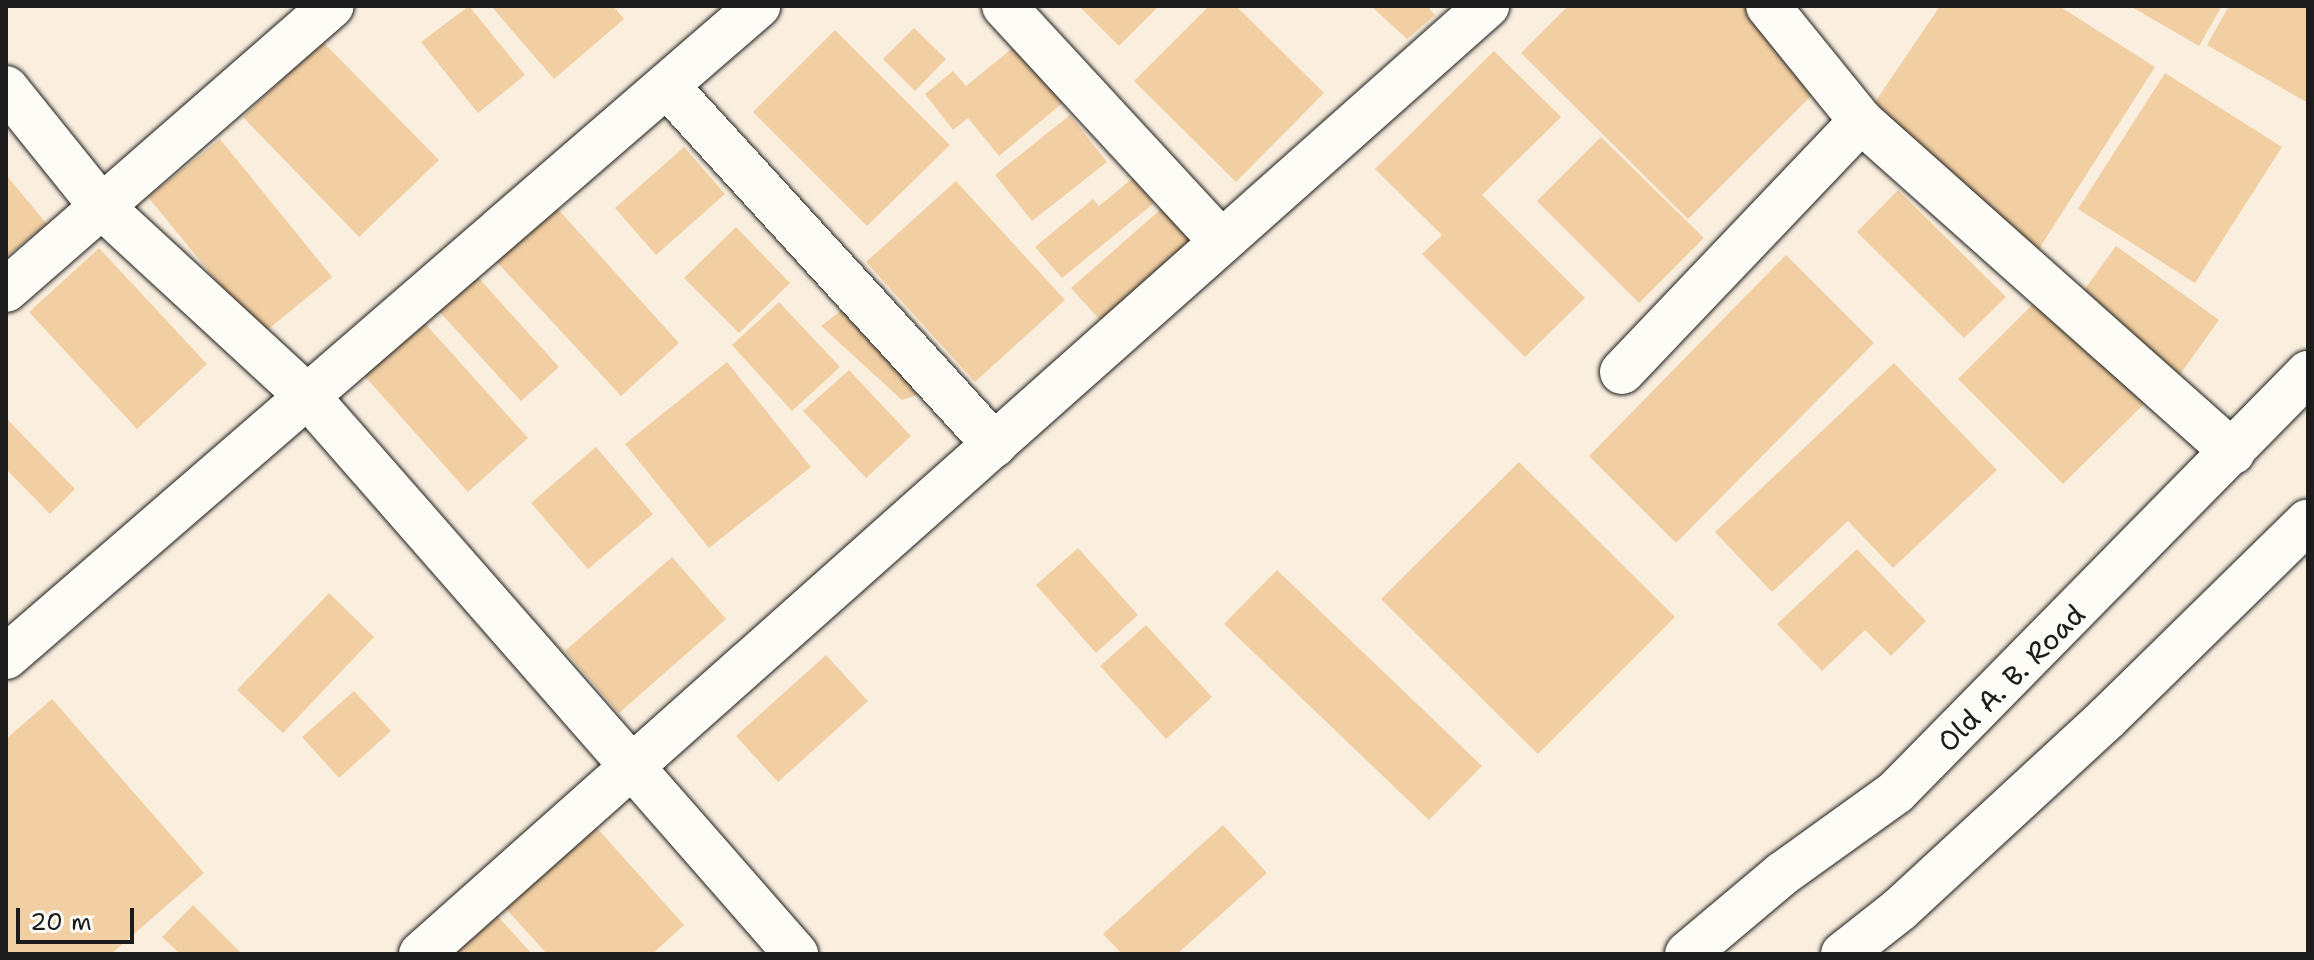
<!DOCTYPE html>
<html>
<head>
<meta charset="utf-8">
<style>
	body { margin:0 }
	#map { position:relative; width:2314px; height:960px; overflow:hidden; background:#faeede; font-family:"Shantell Sans",sans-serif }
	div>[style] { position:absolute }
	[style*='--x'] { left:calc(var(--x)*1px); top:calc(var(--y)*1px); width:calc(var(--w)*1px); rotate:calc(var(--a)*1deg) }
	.building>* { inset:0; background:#f2cfa3 }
	.roads { filter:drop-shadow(0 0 2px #1c1c1c) drop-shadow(0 0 2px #1c1c1c) }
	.minor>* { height:44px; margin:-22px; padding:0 22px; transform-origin:22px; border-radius:22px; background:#fdfcf7 }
	.secondary>* { height:44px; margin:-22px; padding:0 22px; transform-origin:22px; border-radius:22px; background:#fdfcf7 }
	span { translate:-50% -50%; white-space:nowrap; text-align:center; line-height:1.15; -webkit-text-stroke:6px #fdfcf7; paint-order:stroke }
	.street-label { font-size:28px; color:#1c1c1c }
	.frame { position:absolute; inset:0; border:8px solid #1c1c1c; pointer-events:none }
	.scale { position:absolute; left:16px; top:908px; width:118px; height:36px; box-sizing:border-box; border:4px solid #1c1c1c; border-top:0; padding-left:10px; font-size:24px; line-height:28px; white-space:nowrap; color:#1c1c1c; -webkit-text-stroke:6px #fdfcf7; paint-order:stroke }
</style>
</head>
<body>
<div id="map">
	<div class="building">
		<div style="clip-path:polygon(469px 6px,525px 75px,478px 113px,421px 42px)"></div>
		<div style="clip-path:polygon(491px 6px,613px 6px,624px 19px,554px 79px)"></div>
		<div style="clip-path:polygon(1079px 6px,1159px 6px,1119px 46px)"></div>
		<div style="clip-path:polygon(1209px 6px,1236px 6px,1324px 93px,1236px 182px,1134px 81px)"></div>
		<div style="clip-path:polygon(1371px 6px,1427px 6px,1435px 15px,1407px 39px)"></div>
		<div style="clip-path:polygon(1568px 6px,1744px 6px,1823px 84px,1688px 219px,1521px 53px)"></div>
		<div style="clip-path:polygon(1940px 6px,2059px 6px,2155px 67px,2037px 252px,1873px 105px)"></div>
		<div style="clip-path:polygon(2130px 6px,2222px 6px,2199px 46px)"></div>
		<div style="clip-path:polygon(2229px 6px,2308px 6px,2308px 103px,2207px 45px)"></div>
		<div style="clip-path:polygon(914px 28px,946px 59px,915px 91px,883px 59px)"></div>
		<div style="clip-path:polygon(835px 30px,950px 145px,867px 226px,753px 112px)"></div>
		<div style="clip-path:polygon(322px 41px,439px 160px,359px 237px,243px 117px)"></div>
		<div style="clip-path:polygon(1020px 42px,1071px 96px,999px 156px,968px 118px,953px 130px,925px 94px,953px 71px,966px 86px)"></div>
		<div style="clip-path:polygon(1494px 51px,1561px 117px,1482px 195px,1585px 298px,1525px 357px,1422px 254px,1442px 235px,1375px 169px)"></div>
		<div style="clip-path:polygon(2165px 73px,2282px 147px,2195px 283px,2078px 209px)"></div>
		<div style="clip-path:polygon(1070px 115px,1107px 162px,1032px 221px,995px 175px)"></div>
		<div style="clip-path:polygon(1601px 137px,1704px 238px,1639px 303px,1537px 201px)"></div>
		<div style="clip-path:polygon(220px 139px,332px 277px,261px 335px,148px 197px)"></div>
		<div style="clip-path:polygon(684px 147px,725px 194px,656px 255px,615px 208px)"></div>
		<div style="clip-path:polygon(6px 175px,47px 224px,6px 257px)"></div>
		<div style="clip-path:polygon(1133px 178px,1154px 203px,1062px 278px,1035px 247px,1093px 199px,1099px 206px)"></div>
		<div style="clip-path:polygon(956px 181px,1065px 300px,975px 382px,866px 262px)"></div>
		<div style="clip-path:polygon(1898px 190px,2006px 297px,1964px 338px,1857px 232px)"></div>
		<div style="clip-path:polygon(1168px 203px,1198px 237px,1102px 322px,1071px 288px)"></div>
		<div style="clip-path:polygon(555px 206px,679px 343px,621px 396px,495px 260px)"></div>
		<div style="clip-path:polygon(736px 227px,790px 283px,739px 333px,684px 278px)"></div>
		<div style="clip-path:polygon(2116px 246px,2219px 320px,2178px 377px,2074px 304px)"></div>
		<div style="clip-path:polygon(99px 248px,207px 364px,137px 429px,29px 312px)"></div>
		<div style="clip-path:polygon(1786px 255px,1874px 343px,1676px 543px,1589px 456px)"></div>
		<div style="clip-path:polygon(476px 275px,559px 367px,521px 401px,437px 309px)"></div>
		<div style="clip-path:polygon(2039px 298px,2145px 403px,2063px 484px,1958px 379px)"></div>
		<div style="clip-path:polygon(779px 302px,840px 367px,792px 411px,732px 345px)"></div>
		<div style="clip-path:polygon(842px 310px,923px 393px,902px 400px,821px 326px)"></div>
		<div style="clip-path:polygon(421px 319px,528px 438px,468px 492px,361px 372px)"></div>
		<div style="clip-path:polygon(727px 362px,811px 467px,709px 548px,625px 444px)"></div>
		<div style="clip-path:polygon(1894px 363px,1997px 470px,1893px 568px,1848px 521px,1772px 592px,1715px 532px)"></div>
		<div style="clip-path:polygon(849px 370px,911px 436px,866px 478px,803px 411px)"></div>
		<div style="clip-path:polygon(6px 418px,75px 489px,50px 514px,6px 469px)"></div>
		<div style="clip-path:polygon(596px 447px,653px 514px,588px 569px,531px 503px)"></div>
		<div style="clip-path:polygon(1519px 462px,1675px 617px,1538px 754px,1381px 599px)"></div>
		<div style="clip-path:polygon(1078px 548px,1138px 615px,1096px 653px,1036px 585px)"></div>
		<div style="clip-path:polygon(1857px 549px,1926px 621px,1891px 656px,1865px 630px,1822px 671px,1777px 624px)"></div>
		<div style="clip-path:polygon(672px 557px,726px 619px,619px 713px,565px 651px)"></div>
		<div style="clip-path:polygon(1277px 570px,1482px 766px,1429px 820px,1224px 624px)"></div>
		<div style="clip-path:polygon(329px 593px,374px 637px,283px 733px,237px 690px)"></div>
		<div style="clip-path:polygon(1146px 625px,1212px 697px,1166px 739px,1100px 666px)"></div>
		<div style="clip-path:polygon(826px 655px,868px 701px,778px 782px,736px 736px)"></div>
		<div style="clip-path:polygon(354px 691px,391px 731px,339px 778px,302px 737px)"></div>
		<div style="clip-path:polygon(52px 699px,204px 873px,111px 954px,6px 954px,6px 739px)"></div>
		<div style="clip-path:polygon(588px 818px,684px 925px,652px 954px,547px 954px,497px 899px)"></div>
		<div style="clip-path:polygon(1223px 825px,1267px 873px,1177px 954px,1122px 954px,1103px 934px)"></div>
		<div style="clip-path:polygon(483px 900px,532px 954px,422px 954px)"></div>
		<div style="clip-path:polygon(193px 905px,242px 954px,180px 954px,162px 937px)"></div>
	</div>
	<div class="roads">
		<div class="minor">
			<div style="--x:1004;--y:6;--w:320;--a:47.3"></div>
			<div style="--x:1768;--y:6;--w:148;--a:51"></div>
			<div style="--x:1861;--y:121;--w:498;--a:41.7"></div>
			<div style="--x:667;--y:86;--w:486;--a:47.6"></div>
			<div style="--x:6;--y:88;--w:151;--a:51.2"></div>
			<div style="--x:101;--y:206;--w:284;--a:42.7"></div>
			<div style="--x:310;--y:399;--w:738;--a:48.79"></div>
			<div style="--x:6;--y:290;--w:432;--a:-41.1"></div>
			<div style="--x:1622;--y:372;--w:347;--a:-46.4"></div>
			<div style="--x:6;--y:657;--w:995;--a:-40.88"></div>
			<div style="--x:421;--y:954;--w:1427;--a:-41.65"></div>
		</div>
		<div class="secondary">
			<div style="--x:1687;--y:954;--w:124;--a:-40.1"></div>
			<div style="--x:1782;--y:874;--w:140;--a:-35.7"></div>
			<div style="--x:1896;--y:792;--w:588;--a:-45.48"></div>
			<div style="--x:1843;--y:954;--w:71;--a:-38.2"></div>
			<div style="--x:1899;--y:910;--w:283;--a:-42.7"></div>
			<div style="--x:2107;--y:718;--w:281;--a:-44.4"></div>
		</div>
	</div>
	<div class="street-label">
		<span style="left:2011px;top:678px;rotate:-45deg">Old A. B. Road</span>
	</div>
	<div class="frame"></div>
	<div class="scale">20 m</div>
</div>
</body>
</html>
